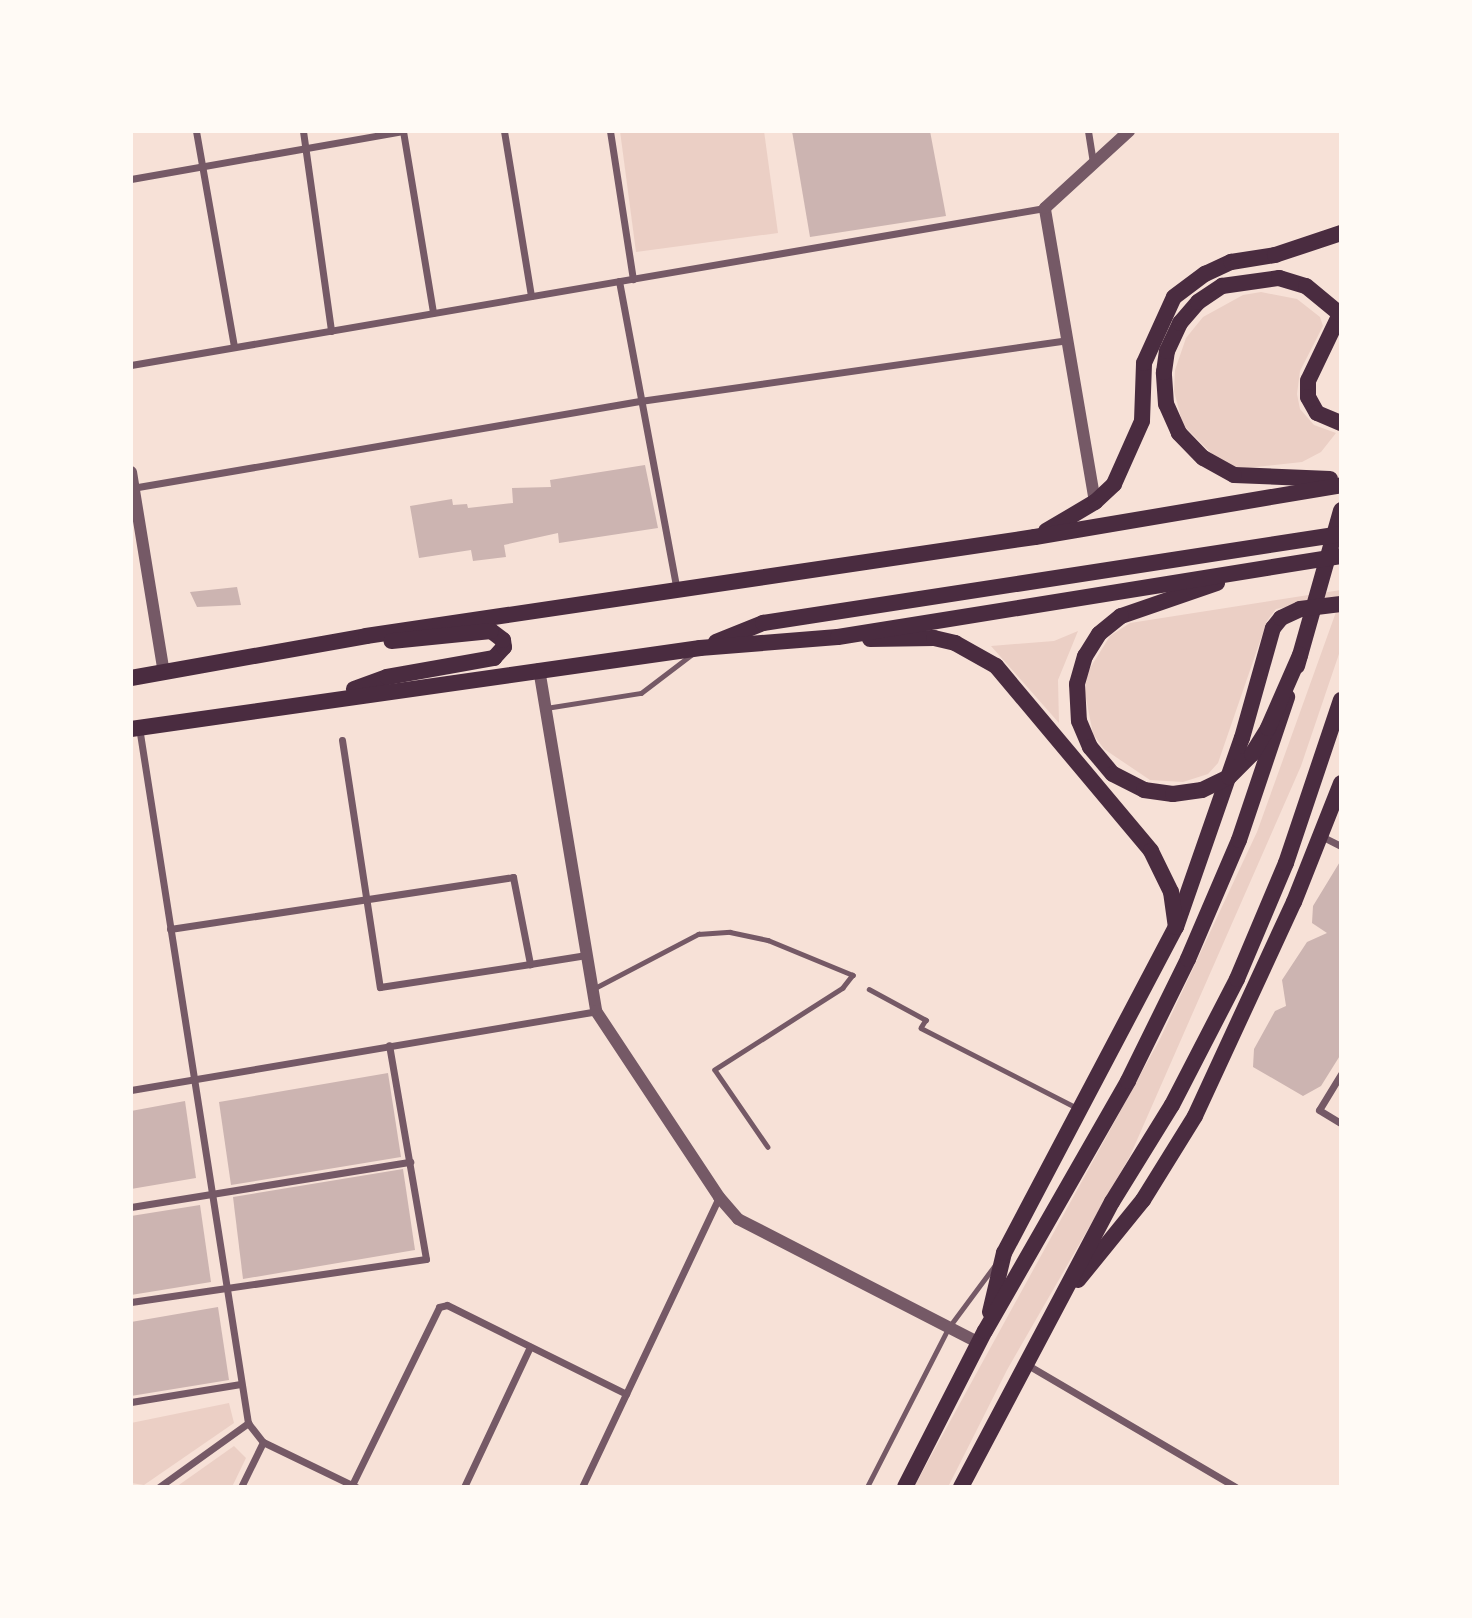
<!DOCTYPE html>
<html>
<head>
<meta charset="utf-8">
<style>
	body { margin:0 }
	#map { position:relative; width:1472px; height:1618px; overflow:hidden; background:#f7e1d7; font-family:"Fira Sans",sans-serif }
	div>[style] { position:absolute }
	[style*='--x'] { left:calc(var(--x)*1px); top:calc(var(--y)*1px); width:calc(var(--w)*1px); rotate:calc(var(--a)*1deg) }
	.green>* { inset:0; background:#ebcfc5 }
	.building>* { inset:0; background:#ccb4b1 }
	.service>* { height:4.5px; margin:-2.25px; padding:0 2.25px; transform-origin:2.25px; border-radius:2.25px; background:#755966 }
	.minor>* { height:7px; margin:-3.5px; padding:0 3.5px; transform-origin:3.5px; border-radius:3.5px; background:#755966 }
	.tertiary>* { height:12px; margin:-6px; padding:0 6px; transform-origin:6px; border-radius:6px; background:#755966 }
	.primary>* { height:16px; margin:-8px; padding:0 8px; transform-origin:8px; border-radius:8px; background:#4a2c40 }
	.trunk>* { height:16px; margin:-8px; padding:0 8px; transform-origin:8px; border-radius:8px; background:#4a2c40 }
	span { translate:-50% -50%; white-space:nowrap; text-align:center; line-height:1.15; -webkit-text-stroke:5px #fffaf5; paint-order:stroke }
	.frame { position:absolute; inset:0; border:133px solid #fffaf5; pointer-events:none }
</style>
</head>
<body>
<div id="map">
	<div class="green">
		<div style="clip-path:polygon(620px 131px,764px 131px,778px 233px,636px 252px)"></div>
		<div style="clip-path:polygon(1261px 292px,1297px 299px,1320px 317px,1323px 326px,1300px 371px,1297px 394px,1300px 409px,1314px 425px,1336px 433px,1321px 452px,1302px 462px,1237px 469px,1215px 457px,1183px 425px,1174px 391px,1175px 370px,1186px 338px,1203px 317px,1243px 295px)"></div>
		<div style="clip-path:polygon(1341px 590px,1341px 596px,1276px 609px,1267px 621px,1218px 763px,1208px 774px,1183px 782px,1150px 780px,1104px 749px,1093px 734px,1085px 693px,1087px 673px,1110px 636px,1130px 623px)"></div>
		<div style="clip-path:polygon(1341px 611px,1341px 648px,1301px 766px,1130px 1156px,1007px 1370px,948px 1487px,914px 1487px,1160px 1039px,1257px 832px,1336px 612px)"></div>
		<div style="clip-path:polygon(1078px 631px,1058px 680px,1059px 723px,991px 646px,1054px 641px)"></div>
		<div style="clip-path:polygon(229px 1403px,234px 1423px,144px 1485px,131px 1483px,131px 1423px)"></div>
		<div style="clip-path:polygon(234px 1446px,246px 1458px,232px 1487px,176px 1487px)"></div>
	</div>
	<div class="building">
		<div style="clip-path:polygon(792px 131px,930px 131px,946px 216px,810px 237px)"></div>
		<div style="clip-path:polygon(645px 465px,658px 528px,559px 543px,558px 533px,504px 545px,506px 557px,473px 561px,471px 550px,419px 558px,410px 506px,452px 499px,453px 505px,467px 504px,468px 508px,513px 503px,512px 488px,551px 487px,550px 480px)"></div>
		<div style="clip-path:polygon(237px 587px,241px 605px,197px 607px,190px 592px)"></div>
		<div style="clip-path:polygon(1341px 860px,1341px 1054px,1321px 1086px,1303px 1096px,1253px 1067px,1254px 1049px,1275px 1011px,1286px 1006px,1282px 980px,1307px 942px,1327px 933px,1312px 923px,1313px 906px)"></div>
		<div style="clip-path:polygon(388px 1073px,401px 1157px,231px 1185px,219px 1102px)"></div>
		<div style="clip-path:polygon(185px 1101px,196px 1178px,131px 1189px,131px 1111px)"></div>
		<div style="clip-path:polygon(403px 1169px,415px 1250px,243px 1279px,233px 1197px)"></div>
		<div style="clip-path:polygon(200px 1205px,211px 1282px,131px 1295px,131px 1216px)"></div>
		<div style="clip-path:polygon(218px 1307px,229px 1380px,131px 1396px,131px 1322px)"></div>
	</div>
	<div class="service">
		<div style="--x:546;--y:708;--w:96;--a:-9"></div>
		<div style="--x:641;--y:693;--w:63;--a:-37.2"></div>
		<div style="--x:593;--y:989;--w:119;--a:-27.6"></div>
		<div style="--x:698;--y:934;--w:32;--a:-4"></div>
		<div style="--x:730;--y:932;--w:39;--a:12"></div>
		<div style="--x:768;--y:940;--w:92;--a:22.4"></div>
		<div style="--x:853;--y:975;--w:16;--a:128"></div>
		<div style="--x:843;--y:988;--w:152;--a:147.4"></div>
		<div style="--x:715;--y:1070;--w:93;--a:55.5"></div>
		<div style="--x:869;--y:989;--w:65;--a:28.5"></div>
		<div style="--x:926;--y:1020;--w:9;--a:122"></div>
		<div style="--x:921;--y:1028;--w:175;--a:27.1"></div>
		<div style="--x:867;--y:1487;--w:180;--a:-62.9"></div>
		<div style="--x:949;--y:1327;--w:77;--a:-53.4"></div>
	</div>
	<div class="minor">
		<div style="--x:196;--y:131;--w:219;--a:80"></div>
		<div style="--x:303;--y:131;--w:202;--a:82"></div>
		<div style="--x:403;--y:131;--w:184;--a:80.6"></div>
		<div style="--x:504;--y:131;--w:167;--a:80.7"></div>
		<div style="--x:610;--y:131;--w:150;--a:81.2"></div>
		<div style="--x:1088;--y:131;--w:31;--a:81"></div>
		<div style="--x:131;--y:179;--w:276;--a:-10"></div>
		<div style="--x:619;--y:281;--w:314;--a:79.4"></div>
		<div style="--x:131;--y:365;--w:927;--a:-9.75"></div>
		<div style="--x:132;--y:488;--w:515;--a:-9.72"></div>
		<div style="--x:640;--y:401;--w:431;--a:-8.1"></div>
		<div style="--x:139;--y:727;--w:704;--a:81.1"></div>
		<div style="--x:248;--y:1423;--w:24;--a:52"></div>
		<div style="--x:263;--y:1442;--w:103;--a:25.8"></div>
		<div style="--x:342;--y:740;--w:250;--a:81.3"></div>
		<div style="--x:380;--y:987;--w:152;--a:-8.7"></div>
		<div style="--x:1321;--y:836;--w:22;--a:27"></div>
		<div style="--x:170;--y:929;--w:347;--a:-8.6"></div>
		<div style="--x:513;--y:877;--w:89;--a:78.9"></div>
		<div style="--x:530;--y:964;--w:57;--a:-9.1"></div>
		<div style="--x:1341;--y:1074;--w:42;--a:121.4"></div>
		<div style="--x:1319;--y:1110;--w:26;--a:31"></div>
		<div style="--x:131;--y:1090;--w:472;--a:-9.6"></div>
		<div style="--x:131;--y:1207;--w:283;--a:-9.2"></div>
		<div style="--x:131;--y:1302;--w:298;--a:-8.3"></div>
		<div style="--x:426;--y:1259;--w:217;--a:-99.8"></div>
		<div style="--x:1026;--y:1364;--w:243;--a:30.4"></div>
		<div style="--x:131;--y:1402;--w:111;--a:-9.3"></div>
		<div style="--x:159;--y:1487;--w:110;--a:-35.7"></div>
		<div style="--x:241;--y:1487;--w:50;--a:-63.9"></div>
		<div style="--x:351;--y:1487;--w:200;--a:-63.9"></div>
		<div style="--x:439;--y:1307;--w:8;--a:-14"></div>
		<div style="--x:447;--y:1305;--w:200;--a:26.4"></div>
		<div style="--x:464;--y:1487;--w:155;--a:-64.8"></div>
		<div style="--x:582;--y:1487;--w:321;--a:-64.7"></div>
	</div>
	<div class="tertiary">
		<div style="--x:131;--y:472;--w:204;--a:80.7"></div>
		<div style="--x:1095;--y:502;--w:298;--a:-99.7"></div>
		<div style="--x:1045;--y:208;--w:114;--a:-42.5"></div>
		<div style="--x:539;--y:669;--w:347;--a:80.5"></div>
		<div style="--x:596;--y:1011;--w:223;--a:56.5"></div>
		<div style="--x:719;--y:1197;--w:29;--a:49"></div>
		<div style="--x:738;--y:1219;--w:271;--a:27.2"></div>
	</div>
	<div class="primary">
		<div style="--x:1341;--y:312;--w:76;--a:115.6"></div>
		<div style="--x:1308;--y:381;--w:16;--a:90"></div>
		<div style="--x:1308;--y:397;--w:18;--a:61"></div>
		<div style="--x:1317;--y:413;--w:26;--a:23"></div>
		<div style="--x:1297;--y:666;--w:162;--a:-74.2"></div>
		<div style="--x:1078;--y:1280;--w:103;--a:-50.9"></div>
		<div style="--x:1143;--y:1200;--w:99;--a:-58.2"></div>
		<div style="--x:1195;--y:1116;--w:236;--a:-65.2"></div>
		<div style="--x:1294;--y:902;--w:128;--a:-68.4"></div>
		<div style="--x:990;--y:1312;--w:61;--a:-76.7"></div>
		<div style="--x:1004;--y:1253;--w:369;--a:-62.2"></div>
		<div style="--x:1176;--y:927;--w:200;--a:-70.8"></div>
		<div style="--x:1242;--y:738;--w:114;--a:-74.3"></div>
		<div style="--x:1273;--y:628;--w:13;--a:-51"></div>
		<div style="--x:1281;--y:618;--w:21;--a:-25"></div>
		<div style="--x:1300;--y:609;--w:41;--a:-7"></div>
		<div style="--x:905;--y:1487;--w:175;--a:-62.9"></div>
		<div style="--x:985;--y:1331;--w:288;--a:-60.2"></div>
		<div style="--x:1128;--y:1081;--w:136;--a:-63.8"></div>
		<div style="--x:1188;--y:959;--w:129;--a:-66.8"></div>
		<div style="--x:1239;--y:840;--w:151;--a:-71.4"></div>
		<div style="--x:961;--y:1487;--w:323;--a:-62.1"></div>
		<div style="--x:1112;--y:1202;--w:114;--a:-58.3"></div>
		<div style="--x:1172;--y:1105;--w:142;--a:-62.7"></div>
		<div style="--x:1237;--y:979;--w:126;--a:-67.1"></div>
		<div style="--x:1286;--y:863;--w:172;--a:-71.4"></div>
	</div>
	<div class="trunk">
		<div style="--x:1330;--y:479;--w:96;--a:-177.6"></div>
		<div style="--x:1234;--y:475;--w:35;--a:-151"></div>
		<div style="--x:1203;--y:458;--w:35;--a:-134"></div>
		<div style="--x:1179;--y:433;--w:32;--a:-114"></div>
		<div style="--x:1166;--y:404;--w:32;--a:-94"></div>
		<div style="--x:1164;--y:372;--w:21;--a:-82"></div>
		<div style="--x:1167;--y:351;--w:31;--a:-65"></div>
		<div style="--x:1180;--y:323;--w:28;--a:-49"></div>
		<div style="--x:1198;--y:302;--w:29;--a:-34"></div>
		<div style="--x:1222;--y:286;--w:58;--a:-8"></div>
		<div style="--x:1279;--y:278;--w:28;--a:17"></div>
		<div style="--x:1306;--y:286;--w:45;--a:39.6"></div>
		<div style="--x:1046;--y:531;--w:57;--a:-30.6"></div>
		<div style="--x:1095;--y:502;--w:26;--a:-43"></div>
		<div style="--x:1114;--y:484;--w:69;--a:-66"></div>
		<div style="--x:1142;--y:421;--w:58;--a:-88"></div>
		<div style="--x:1144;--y:363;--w:72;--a:-65.6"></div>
		<div style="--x:1174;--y:297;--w:39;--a:-37"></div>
		<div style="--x:1205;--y:274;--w:29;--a:-25"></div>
		<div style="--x:1231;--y:262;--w:45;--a:-9"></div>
		<div style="--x:1275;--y:255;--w:70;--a:-18.4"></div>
		<div style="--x:1217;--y:583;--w:102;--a:161"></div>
		<div style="--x:1121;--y:616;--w:28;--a:141"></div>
		<div style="--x:1099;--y:634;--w:26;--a:122"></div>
		<div style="--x:1085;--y:656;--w:29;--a:106"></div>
		<div style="--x:1077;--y:684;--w:37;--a:87"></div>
		<div style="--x:1079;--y:721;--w:28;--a:67"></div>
		<div style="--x:1090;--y:747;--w:35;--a:50"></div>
		<div style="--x:1113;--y:774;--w:35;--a:27"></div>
		<div style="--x:1144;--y:790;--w:29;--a:8"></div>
		<div style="--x:1173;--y:794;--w:29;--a:-8"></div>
		<div style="--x:1202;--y:790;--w:30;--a:-26"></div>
		<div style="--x:1229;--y:777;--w:33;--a:-45"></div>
		<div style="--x:1252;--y:754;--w:31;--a:-58"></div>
		<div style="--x:1268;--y:728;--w:80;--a:-66.3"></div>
		<div style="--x:870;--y:639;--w:64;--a:-0.9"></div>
		<div style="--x:934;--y:638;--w:22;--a:13"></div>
		<div style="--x:955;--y:643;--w:47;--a:29.3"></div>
		<div style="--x:996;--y:666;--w:241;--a:50"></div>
		<div style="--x:1151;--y:851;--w:46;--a:64"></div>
		<div style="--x:1171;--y:892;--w:35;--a:82"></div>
		<div style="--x:716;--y:642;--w:51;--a:-22"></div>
		<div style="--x:763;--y:623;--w:585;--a:-8.75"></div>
		<div style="--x:131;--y:678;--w:239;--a:-10.1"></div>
		<div style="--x:366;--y:636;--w:676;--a:-8.42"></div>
		<div style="--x:1035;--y:537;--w:310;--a:-9.6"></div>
		<div style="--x:354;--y:689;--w:35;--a:-20"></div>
		<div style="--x:387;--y:677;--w:109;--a:-10.1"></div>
		<div style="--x:494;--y:658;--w:15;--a:-48"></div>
		<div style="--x:504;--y:647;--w:7;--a:-98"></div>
		<div style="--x:503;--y:640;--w:15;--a:-143"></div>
		<div style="--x:491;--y:631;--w:100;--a:174.2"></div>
		<div style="--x:131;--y:729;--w:575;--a:-8.1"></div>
		<div style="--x:700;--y:648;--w:138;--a:-4.6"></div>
		<div style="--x:838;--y:637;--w:509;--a:-9.15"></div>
	</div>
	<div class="frame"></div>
</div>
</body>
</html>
